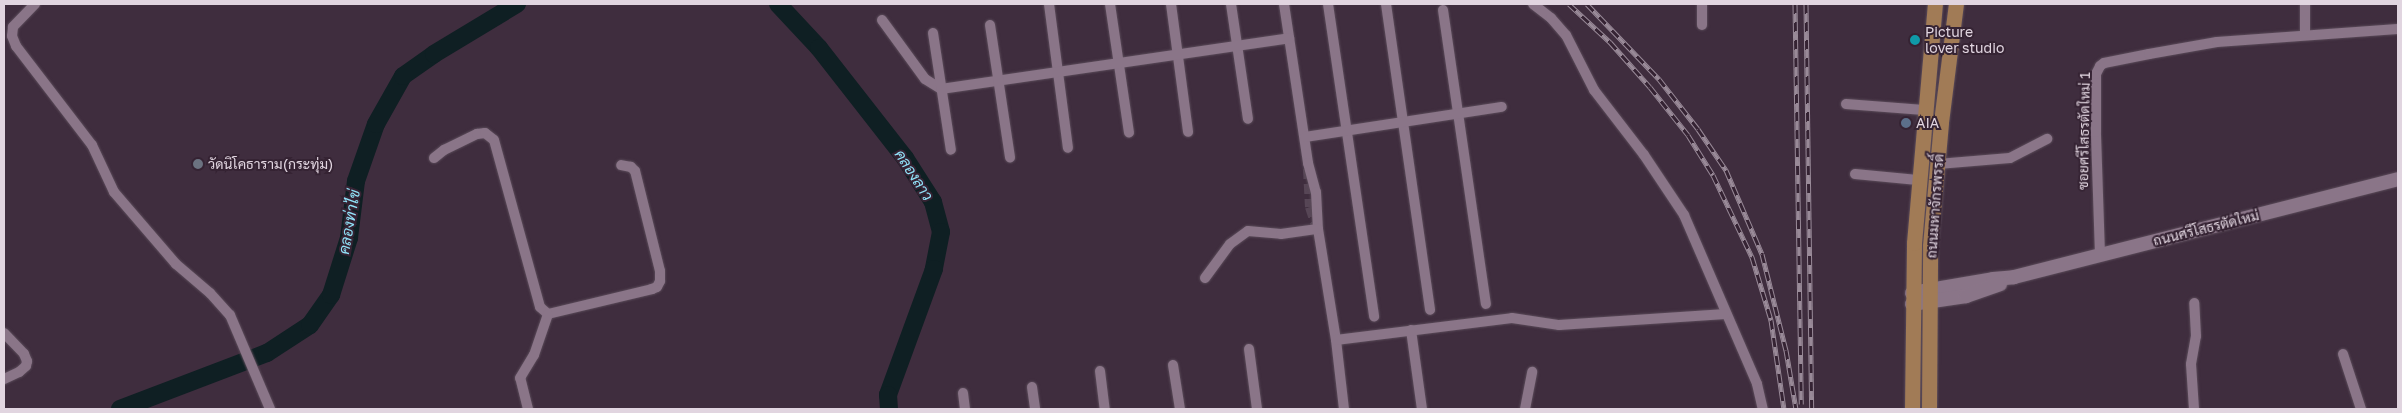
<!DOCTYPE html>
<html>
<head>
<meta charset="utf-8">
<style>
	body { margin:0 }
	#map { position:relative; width:2402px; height:413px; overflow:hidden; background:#3f2d3e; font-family:"Golos Text",Sarabun,sans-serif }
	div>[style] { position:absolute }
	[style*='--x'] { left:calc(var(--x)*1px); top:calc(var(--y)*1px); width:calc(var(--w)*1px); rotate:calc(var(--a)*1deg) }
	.river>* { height:18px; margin:-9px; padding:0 9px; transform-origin:9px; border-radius:9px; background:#0f1f23 }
	.street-tunnel>* { height:10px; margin-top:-5px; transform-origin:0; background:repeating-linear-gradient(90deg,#574656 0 10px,transparent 0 15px) }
	.roads { filter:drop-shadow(0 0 1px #5a4b59) drop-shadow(0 0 1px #5a4b59) }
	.street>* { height:10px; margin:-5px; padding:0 5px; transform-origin:5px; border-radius:5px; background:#8a7588 }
	.secondary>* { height:14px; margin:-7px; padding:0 7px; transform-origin:7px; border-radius:7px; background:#8a7588 }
	.primary>* { height:15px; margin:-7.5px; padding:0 7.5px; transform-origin:7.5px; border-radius:7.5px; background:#a17b56 }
	.rail>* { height:5px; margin-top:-2.5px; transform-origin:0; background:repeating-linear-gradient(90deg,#352333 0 9px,#998a98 0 18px); box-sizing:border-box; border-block:1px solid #998a98 }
	.dots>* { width:14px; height:14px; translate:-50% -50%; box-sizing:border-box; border:2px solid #352333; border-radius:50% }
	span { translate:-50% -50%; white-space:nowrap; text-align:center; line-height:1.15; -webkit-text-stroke:4px #352333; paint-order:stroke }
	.poi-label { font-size:14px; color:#e1d5e0 }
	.left { translate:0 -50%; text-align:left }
	.street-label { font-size:14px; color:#e1d5e0 }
	.water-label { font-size:15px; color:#91e3f9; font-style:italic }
	.frame { position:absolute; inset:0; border:5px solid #e1d5e0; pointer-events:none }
</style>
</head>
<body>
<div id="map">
	<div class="river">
		<div style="--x:778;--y:4;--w:60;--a:47"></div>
		<div style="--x:819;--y:48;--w:140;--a:52"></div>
		<div style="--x:905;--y:158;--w:52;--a:57.5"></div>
		<div style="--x:933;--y:202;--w:31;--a:75"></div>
		<div style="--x:941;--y:232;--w:38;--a:101"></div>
		<div style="--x:934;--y:269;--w:134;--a:110.1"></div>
		<div style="--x:888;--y:395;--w:14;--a:86"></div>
		<div style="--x:120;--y:409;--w:157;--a:-20.9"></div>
		<div style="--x:267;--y:353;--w:51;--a:-33.1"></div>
		<div style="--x:310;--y:325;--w:37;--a:-55"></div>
		<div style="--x:331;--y:295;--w:60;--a:-72.5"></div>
		<div style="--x:349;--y:238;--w:57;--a:-83"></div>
		<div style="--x:356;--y:181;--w:60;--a:-70.7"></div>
		<div style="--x:376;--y:124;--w:55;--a:-60.6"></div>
		<div style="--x:403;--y:76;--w:38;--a:-35"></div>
		<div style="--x:434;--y:54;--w:97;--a:-31.1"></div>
	</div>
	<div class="street-tunnel">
		<div style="--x:1308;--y:169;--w:38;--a:87"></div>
		<div style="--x:1310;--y:207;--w:19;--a:72"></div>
	</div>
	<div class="roads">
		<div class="street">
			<div style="--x:35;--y:4;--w:32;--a:134"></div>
			<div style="--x:13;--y:27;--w:9;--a:96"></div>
			<div style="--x:12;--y:36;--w:11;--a:68"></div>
			<div style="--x:16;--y:46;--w:125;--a:52.5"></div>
			<div style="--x:92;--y:145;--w:52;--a:64.9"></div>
			<div style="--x:114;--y:192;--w:95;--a:49.3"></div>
			<div style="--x:176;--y:264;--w:45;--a:40.5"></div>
			<div style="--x:210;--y:293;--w:30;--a:48"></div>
			<div style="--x:230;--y:315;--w:102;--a:66.9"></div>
			<div style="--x:1049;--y:4;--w:145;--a:82.5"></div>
			<div style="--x:1110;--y:4;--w:130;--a:81.6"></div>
			<div style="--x:1171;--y:4;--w:129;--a:82.4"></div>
			<div style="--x:1231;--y:4;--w:116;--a:81.6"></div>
			<div style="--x:1284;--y:4;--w:161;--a:81.4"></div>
			<div style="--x:1308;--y:163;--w:30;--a:75"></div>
			<div style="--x:1316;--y:192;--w:37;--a:87"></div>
			<div style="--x:1318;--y:229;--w:112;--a:80.8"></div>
			<div style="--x:1336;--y:340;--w:69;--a:83.4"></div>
			<div style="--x:1328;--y:4;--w:316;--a:81.6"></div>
			<div style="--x:1386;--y:4;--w:309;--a:81.8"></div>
			<div style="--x:1533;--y:4;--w:23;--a:38"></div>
			<div style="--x:1551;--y:18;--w:23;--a:49"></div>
			<div style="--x:1566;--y:35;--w:62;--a:63"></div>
			<div style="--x:1594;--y:90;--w:82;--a:52.4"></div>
			<div style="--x:1644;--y:155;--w:72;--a:56.3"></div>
			<div style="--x:1684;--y:215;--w:184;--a:66.6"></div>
			<div style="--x:1757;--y:384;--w:26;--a:77"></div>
			<div style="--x:1702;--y:4;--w:21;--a:90"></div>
			<div style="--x:2305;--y:4;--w:31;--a:90"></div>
			<div style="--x:1443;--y:10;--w:297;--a:81.7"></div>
			<div style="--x:882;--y:20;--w:73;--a:53.9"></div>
			<div style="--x:925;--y:79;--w:19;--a:32"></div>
			<div style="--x:941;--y:89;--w:352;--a:-8.3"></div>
			<div style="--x:990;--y:25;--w:134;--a:81.4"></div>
			<div style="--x:933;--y:33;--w:118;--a:81.3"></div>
			<div style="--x:1846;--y:104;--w:78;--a:4.4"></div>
			<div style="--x:1305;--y:137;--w:199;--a:-8.7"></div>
			<div style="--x:434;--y:158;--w:13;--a:-39"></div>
			<div style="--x:444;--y:150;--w:37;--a:-26"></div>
			<div style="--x:477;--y:134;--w:8;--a:-7"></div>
			<div style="--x:485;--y:133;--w:11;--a:38"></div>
			<div style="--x:494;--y:140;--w:173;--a:74.6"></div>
			<div style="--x:540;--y:307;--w:11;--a:41"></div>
			<div style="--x:1938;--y:164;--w:72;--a:-4.8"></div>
			<div style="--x:2010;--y:158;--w:42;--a:-27.2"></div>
			<div style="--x:1855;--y:174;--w:63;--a:5.4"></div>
			<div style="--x:2100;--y:255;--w:123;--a:-91.9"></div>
			<div style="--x:2096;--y:132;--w:58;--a:-90"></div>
			<div style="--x:2096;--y:74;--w:9;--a:-63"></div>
			<div style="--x:2100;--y:66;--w:5;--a:-37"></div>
			<div style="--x:2104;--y:63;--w:46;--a:-11.3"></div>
			<div style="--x:2149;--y:54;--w:69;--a:-10"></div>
			<div style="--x:2217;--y:42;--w:181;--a:-4.1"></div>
			<div style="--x:1205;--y:278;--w:42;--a:-53.7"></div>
			<div style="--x:1230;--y:244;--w:22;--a:-36"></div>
			<div style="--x:1248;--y:231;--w:33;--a:5"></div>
			<div style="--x:1281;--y:234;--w:37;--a:-8"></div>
			<div style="--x:548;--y:314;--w:107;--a:-13.5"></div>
			<div style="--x:652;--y:289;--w:5;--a:-22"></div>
			<div style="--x:657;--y:287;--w:7;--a:-63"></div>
			<div style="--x:660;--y:281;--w:10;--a:-90"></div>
			<div style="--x:660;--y:271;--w:103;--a:-104"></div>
			<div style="--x:635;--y:171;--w:6;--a:-135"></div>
			<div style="--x:631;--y:167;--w:10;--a:-169"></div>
			<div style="--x:1411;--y:330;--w:80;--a:82.1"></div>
			<div style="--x:4;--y:333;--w:29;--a:46"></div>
			<div style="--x:24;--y:354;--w:8;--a:67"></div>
			<div style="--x:27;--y:361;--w:5;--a:101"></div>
			<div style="--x:26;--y:366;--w:9;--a:139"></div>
			<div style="--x:19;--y:372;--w:17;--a:155"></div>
			<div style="--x:1336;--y:340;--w:177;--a:-7.1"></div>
			<div style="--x:1512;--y:318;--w:48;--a:8.5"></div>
			<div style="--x:1559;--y:325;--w:167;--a:-3.8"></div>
			<div style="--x:1249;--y:349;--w:61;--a:82.4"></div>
			<div style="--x:2343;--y:354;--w:58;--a:71.9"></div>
			<div style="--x:1173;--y:365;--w:45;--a:81"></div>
			<div style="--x:1100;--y:371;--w:38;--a:83"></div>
			<div style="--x:1032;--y:387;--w:22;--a:82"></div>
			<div style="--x:963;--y:393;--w:16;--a:83"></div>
			<div style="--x:528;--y:409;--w:32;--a:-104"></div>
			<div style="--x:520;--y:378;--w:27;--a:-59"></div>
			<div style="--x:534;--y:355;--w:43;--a:-71.1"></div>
			<div style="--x:1525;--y:409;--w:38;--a:-79"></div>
			<div style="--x:2194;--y:409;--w:45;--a:-93.8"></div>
			<div style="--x:2191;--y:364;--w:28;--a:-80"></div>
			<div style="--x:2196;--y:336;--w:33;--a:-93"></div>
		</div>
		<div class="secondary">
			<div style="--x:1912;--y:293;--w:82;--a:-9.8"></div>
			<div style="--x:1993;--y:279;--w:21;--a:-5"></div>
			<div style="--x:2014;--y:277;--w:396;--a:-14.3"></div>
			<div style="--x:1912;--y:304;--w:55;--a:-8.4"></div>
			<div style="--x:1966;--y:296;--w:36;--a:-19"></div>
		</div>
		<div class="primary">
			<div style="--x:1912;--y:409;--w:166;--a:-89.3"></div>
			<div style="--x:1914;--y:243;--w:240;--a:-85"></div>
			<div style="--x:1929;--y:409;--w:163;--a:-89.6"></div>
			<div style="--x:1930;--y:246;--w:124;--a:-84.9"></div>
			<div style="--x:1941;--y:122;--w:119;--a:-82.8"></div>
		</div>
	</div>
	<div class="rail">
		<div style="--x:1569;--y:4;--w:56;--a:42.8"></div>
		<div style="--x:1610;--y:42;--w:60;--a:48.4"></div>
		<div style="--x:1650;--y:87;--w:61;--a:51.6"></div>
		<div style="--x:1688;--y:135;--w:47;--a:58"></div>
		<div style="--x:1713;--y:175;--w:91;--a:64.6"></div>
		<div style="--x:1752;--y:257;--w:66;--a:73.2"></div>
		<div style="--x:1771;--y:320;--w:90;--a:81.7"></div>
		<div style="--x:1587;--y:4;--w:104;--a:46.2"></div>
		<div style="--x:1659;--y:79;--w:63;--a:52"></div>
		<div style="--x:1698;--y:129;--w:50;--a:55.7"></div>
		<div style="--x:1726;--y:170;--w:91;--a:66.8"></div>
		<div style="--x:1762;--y:254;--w:99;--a:76"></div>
		<div style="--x:1786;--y:350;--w:60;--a:80.4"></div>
		<div style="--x:1795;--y:4;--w:400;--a:89.1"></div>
		<div style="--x:1806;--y:4;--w:405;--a:89.2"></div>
	</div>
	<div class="dots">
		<div style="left:1915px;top:40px;background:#0f9aa8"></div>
		<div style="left:1906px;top:123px;background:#5c6f8a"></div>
		<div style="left:198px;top:164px;background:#6b7280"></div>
	</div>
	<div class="poi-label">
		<span class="left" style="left:1925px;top:40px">Picture<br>lover studio</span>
		<span class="left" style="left:1916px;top:123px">AIA</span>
		<span class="left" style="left:208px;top:164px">วัดนิโคธาราม(กระทุ่ม)</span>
	</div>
	<div class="street-label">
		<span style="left:2084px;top:131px;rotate:-89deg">ซอยศรีโสธรตัดใหม่ 1</span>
		<span style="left:1935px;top:206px;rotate:-86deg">ถนนมหาจักรพรรดิ์</span>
		<span style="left:2206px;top:228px;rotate:-14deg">ถนนศรีโสธรตัดใหม่</span>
	</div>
	<div class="water-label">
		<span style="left:914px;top:175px;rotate:57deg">คลองลาว</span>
		<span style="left:349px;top:222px;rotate:-80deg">คลองท่าไข่</span>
	</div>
	<div class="frame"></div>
</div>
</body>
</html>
